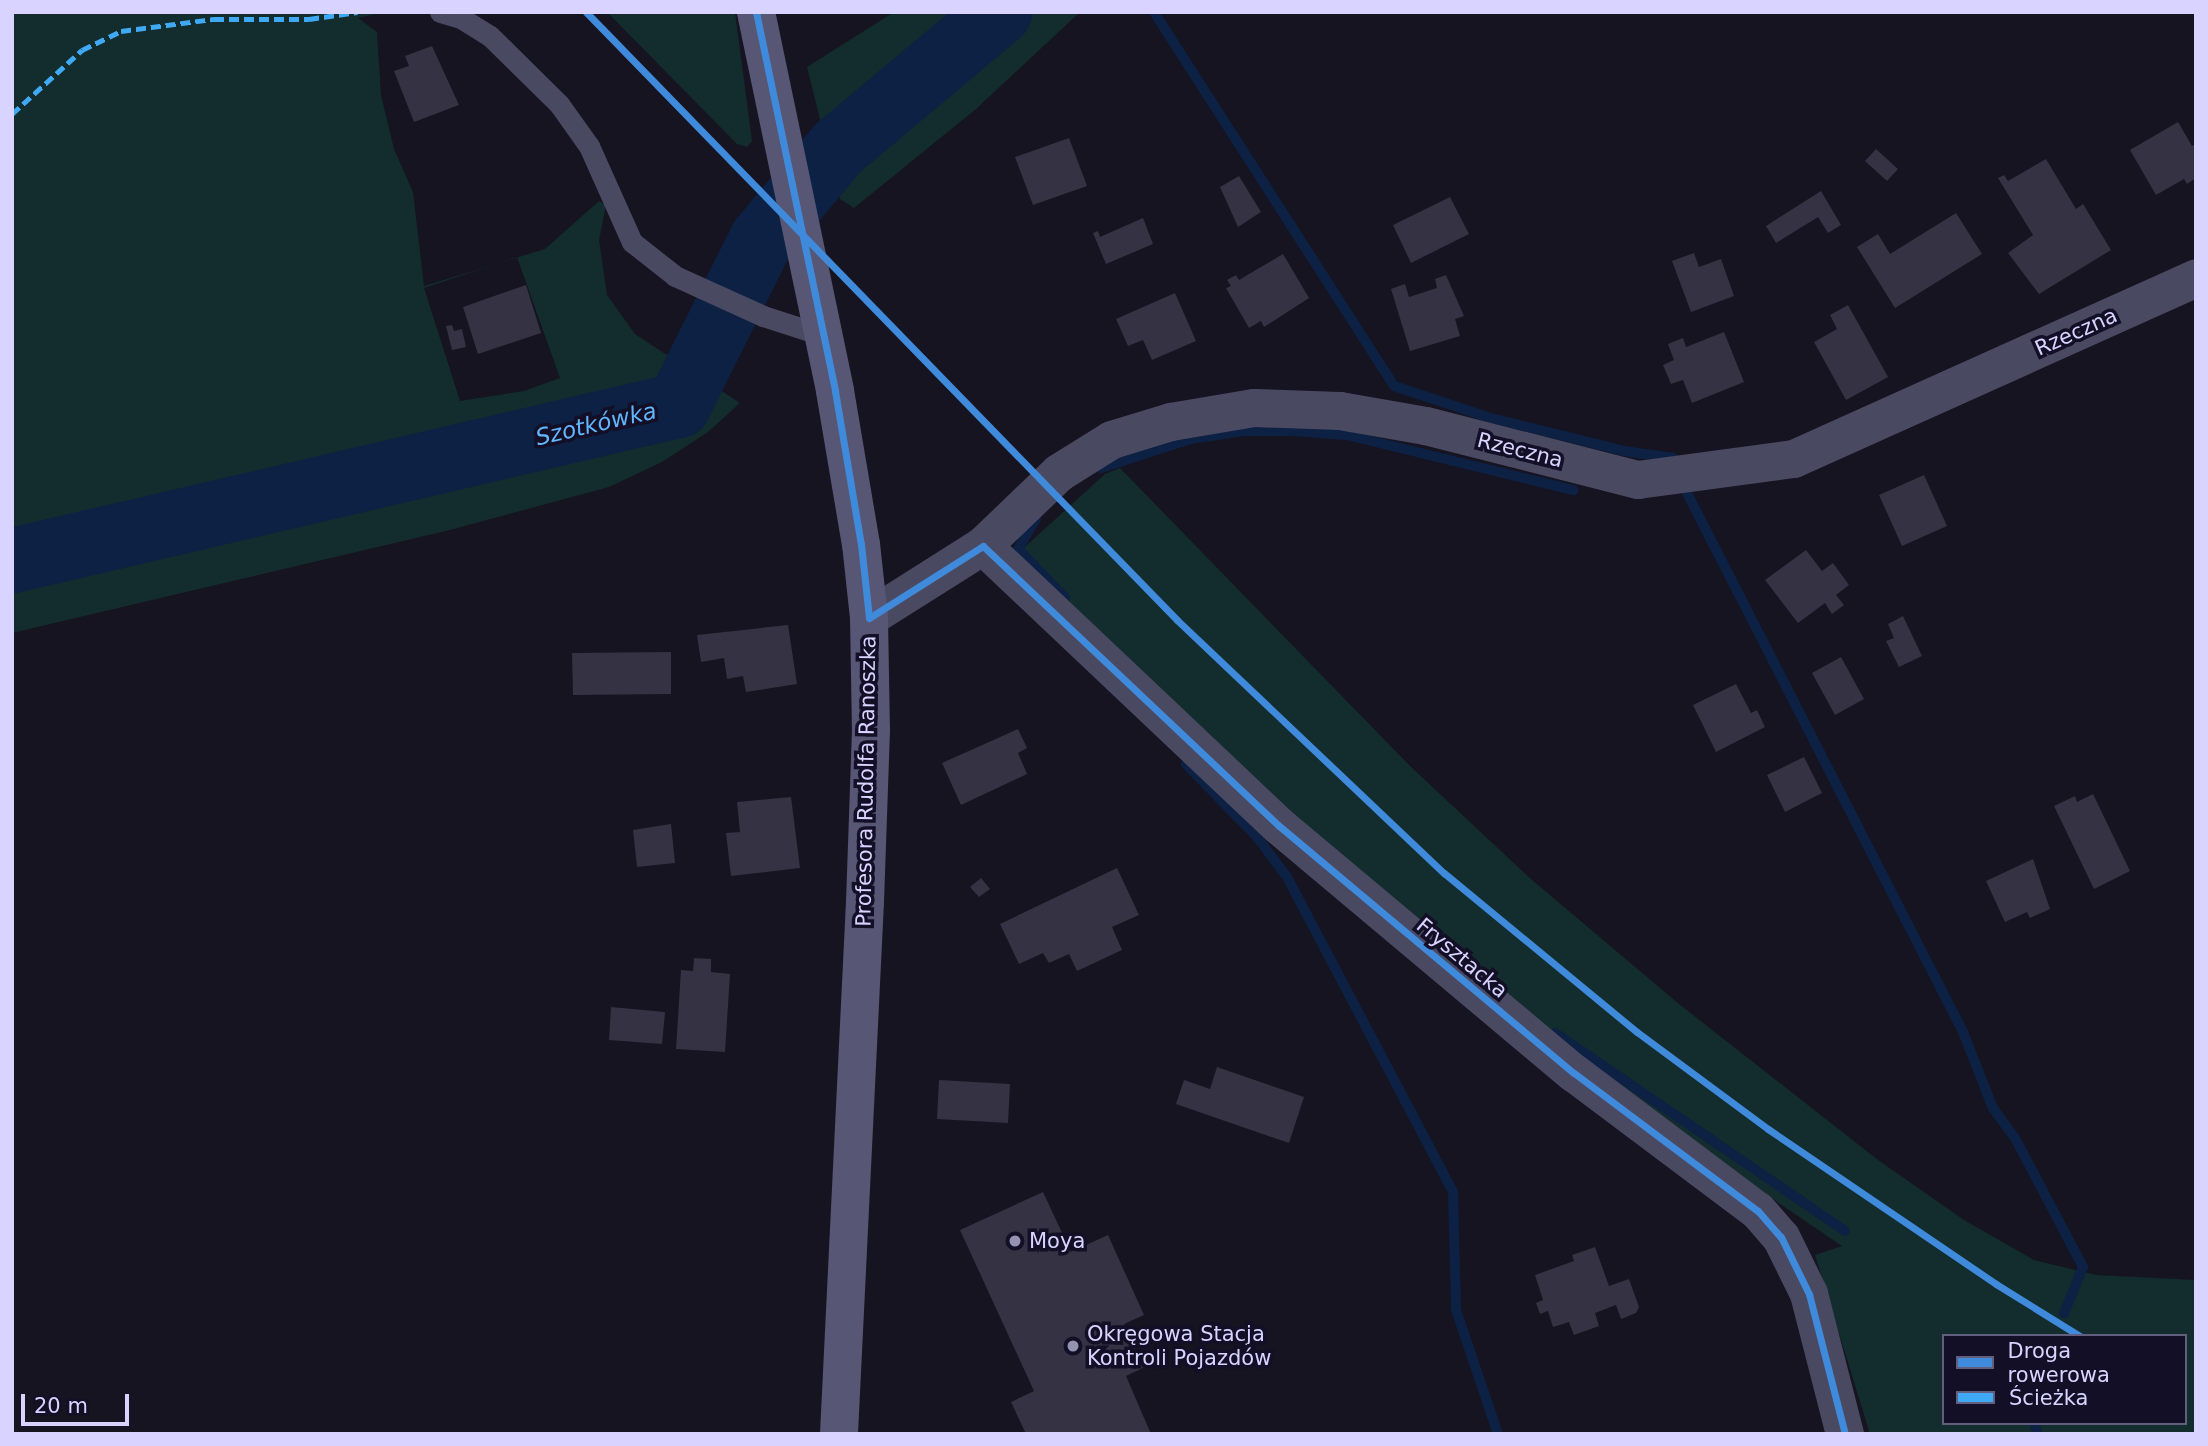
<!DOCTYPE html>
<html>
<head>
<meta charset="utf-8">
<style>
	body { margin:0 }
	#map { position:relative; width:2208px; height:1446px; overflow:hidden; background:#161421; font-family:"DejaVu Sans",sans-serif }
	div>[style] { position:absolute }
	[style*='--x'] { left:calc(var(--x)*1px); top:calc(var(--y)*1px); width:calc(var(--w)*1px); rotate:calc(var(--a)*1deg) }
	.green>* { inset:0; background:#132c2d }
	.stream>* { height:10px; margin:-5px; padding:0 5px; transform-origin:5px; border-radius:5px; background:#0d2144 }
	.river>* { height:65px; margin:-32.5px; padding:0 32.5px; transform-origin:32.5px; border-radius:32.5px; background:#0d2144 }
	.building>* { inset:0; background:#343243 }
	.lane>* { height:21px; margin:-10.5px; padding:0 10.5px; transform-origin:10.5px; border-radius:10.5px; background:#4a4962 }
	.street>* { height:38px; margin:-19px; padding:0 19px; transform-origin:19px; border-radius:19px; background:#4a4962 }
	.secondary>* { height:38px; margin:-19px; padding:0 19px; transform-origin:19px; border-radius:19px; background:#575674 }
	.quiet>* { height:5px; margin-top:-2.5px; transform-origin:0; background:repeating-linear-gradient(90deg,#3fa9f5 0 10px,transparent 0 15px) }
	.cycleway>* { height:7px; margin:-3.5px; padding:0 3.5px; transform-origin:3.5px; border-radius:3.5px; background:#408adc }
	.dots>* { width:19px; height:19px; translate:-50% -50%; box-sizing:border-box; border:4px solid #130f26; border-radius:50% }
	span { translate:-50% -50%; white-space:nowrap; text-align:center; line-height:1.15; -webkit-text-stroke:7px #130f26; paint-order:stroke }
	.street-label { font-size:21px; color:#d9d4ff }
	.poi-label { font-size:21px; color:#d9d4ff }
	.left { translate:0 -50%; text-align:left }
	.water-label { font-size:23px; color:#62b6ff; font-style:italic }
	.frame { position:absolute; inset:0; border:14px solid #d9d4ff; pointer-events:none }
	.legend { position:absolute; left:1942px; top:1334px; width:245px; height:91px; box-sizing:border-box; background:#130f26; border:2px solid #625e7d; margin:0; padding:9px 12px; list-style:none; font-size:21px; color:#d9d4ff }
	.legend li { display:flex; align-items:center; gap:14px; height:35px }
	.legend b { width:35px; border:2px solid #625e7d }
	.scale { position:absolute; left:21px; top:1394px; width:108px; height:32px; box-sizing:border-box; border:4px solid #d9d4ff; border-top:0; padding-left:9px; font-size:21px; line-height:24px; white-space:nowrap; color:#d9d4ff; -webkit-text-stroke:5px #130f26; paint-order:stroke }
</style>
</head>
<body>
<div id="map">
	<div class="green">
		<div style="clip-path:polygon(evenodd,12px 12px,384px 12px,358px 18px,377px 32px,381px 95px,394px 149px,413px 192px,424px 286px,545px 249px,599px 201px,606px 205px,599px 240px,607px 295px,635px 334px,740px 403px,708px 432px,662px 462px,609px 487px,450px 530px,12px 633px,12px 12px,517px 257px,560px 378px,524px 391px,460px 401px,424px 288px,517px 257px)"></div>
		<div style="clip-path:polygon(607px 12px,735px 12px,752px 141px,747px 147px,737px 144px)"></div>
		<div style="clip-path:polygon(894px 12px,1080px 12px,976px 109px,854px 208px,840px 199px,807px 67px)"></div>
		<div style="clip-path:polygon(evenodd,1120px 468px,1410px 766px,1532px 880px,1679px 1004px,1878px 1160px,1964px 1220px,2034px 1260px,2096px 1275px,2196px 1280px,2196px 1434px,1870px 1434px,1815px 1255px,1842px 1246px,1601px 1082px,1341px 863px,1015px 556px,1105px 474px,1120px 468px,1944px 1336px,2185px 1336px,2185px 1423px,1944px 1423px,1944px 1336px)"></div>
	</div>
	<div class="stream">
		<div style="--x:1154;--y:12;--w:444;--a:57.3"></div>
		<div style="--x:1394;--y:386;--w:102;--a:18.3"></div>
		<div style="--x:1491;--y:418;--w:137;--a:13.9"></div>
		<div style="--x:1624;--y:451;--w:50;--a:8"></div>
		<div style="--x:1101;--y:468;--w:94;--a:-18"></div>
		<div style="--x:1190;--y:439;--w:55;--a:-8.4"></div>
		<div style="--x:1244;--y:431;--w:50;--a:0"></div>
		<div style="--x:1294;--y:431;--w:53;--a:4.3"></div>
		<div style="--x:1347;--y:435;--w:233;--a:13.7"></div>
		<div style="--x:1687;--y:493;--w:606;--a:62.88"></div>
		<div style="--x:1963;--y:1032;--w:82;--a:68.5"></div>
		<div style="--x:1993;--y:1108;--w:37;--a:54"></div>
		<div style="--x:2015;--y:1138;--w:146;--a:62.2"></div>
		<div style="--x:2083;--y:1267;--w:50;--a:112.4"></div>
		<div style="--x:1036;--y:519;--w:35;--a:121"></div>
		<div style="--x:1018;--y:549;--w:68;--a:46.2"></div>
		<div style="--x:1186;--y:764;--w:102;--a:45.8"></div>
		<div style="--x:1257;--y:837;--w:50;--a:53.1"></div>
		<div style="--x:1287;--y:877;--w:356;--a:62.2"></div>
		<div style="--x:1453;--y:1192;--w:118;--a:88.5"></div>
		<div style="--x:1456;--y:1310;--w:131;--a:71.3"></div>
		<div style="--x:1555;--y:1033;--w:351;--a:34.3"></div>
		<div style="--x:2034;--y:1423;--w:12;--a:70"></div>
	</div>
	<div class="river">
		<div style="--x:12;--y:560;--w:684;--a:-13.1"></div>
		<div style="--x:678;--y:405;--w:186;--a:-63.4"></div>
		<div style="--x:761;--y:239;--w:119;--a:-50.1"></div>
		<div style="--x:837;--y:148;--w:212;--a:-40"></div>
	</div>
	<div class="building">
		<div style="clip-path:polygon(432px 46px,459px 105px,414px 122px,394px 71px,409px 66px,405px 56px)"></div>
		<div style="clip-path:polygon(2178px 122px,2192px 146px,2196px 144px,2196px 178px,2187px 184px,2184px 179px,2156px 195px,2130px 150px)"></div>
		<div style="clip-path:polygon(1069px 138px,1087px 186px,1033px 205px,1015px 157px)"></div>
		<div style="clip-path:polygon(1876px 149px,1898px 169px,1887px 181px,1865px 161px)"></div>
		<div style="clip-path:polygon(2046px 159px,2076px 209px,2083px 204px,2111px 250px,2039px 294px,2008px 253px,2033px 235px,1998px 178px,2004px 175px,2008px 181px)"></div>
		<div style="clip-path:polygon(1239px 176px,1261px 212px,1238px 227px,1220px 187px)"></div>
		<div style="clip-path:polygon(1821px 191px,1841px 225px,1828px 233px,1818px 217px,1776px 243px,1766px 226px)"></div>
		<div style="clip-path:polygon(1450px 197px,1469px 234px,1411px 263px,1393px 225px)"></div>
		<div style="clip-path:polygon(1956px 213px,1982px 254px,1895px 308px,1857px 247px,1878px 234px,1890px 254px)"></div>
		<div style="clip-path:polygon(1143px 218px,1153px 244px,1106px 264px,1093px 233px,1098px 231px,1100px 237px)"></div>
		<div style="clip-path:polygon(1694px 253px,1699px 267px,1721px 259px,1734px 296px,1691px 312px,1672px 261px)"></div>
		<div style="clip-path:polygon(1283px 254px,1309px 298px,1264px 327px,1261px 321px,1249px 328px,1226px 288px,1231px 286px,1227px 280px,1236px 275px,1239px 280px)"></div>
		<div style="clip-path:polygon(1446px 275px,1464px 316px,1455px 319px,1460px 336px,1410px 351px,1391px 289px,1405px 284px,1409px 297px,1437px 288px,1435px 279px)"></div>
		<div style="clip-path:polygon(526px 285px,541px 333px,478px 354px,463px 307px)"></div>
		<div style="clip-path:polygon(1175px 293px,1196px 341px,1152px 360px,1143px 340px,1128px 346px,1116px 319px)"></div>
		<div style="clip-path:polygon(1848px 305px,1888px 377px,1846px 400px,1814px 342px,1837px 329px,1830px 315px)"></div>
		<div style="clip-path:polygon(452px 325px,454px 331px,462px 329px,466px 347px,452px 350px,446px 326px)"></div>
		<div style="clip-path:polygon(1724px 332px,1744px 382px,1692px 403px,1683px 380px,1671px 384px,1663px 365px,1674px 360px,1668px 344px,1683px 338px,1686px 347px)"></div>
		<div style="clip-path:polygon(1924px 475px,1947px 526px,1902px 546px,1879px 495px)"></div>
		<div style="clip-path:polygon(1806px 550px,1822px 571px,1833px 563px,1849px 585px,1836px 595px,1844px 605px,1832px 614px,1825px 603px,1798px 623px,1765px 580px)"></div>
		<div style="clip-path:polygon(1903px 616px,1922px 656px,1899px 667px,1886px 641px,1894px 638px,1888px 624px)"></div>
		<div style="clip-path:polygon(788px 625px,797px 684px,746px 692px,743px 676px,727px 679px,724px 658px,701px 662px,697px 635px)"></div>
		<div style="clip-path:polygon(671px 652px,671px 694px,573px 695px,572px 653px)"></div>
		<div style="clip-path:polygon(1841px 657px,1864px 699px,1835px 715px,1812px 673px)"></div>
		<div style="clip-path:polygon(1736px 684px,1751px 713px,1757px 710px,1765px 727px,1716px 752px,1693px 705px)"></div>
		<div style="clip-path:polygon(1018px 729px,1027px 748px,1018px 753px,1027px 774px,961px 805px,942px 763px)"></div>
		<div style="clip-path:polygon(1804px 757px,1822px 793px,1785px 812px,1767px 775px)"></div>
		<div style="clip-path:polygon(2093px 794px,2130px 871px,2094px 889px,2054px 806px,2075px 796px,2077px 802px)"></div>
		<div style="clip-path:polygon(791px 797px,800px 868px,731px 876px,726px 833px,740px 832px,737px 802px)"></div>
		<div style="clip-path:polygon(671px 824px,675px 863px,637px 867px,633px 830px)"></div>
		<div style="clip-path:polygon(2033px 859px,2050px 909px,2030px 918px,2027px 912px,2005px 922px,1986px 881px)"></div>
		<div style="clip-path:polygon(1117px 868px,1139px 915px,1112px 927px,1122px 950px,1077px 971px,1069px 954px,1049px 963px,1043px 953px,1019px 964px,1000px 924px)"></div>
		<div style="clip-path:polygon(981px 878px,990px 889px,979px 897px,970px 887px)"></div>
		<div style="clip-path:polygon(694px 958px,711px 959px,711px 972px,730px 974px,725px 1052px,676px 1049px,681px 970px,693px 971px)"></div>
		<div style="clip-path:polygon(611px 1007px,665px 1012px,662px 1044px,609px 1040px)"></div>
		<div style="clip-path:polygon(1217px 1067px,1304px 1097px,1289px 1143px,1176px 1104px,1184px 1080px,1210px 1089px)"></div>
		<div style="clip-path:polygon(939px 1080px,1010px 1084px,1008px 1123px,937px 1119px)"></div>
		<div style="clip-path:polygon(1043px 1192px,1071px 1252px,1108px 1235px,1144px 1315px,1124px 1324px,1143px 1368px,1126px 1376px,1151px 1434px,1026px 1434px,1011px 1402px,1034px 1391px,960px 1230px)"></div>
		<div style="clip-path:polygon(1595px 1247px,1609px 1286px,1629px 1279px,1639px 1307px,1636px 1313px,1621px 1319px,1616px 1305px,1595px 1313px,1599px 1326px,1574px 1335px,1569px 1322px,1553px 1327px,1548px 1311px,1540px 1314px,1536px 1303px,1543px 1300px,1535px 1275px,1574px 1261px,1572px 1255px)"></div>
	</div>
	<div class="lane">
		<div style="--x:440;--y:12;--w:22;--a:16"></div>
		<div style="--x:461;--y:18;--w:34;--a:32"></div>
		<div style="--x:490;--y:36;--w:97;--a:44.6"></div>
		<div style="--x:559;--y:104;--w:52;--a:54.5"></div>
		<div style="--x:589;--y:146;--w:105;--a:65.9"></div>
		<div style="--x:632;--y:242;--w:55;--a:38.3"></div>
		<div style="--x:675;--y:276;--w:97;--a:24.4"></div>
		<div style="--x:763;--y:316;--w:62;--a:17.9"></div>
	</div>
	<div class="street">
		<div style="--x:983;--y:546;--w:406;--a:43.4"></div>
		<div style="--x:1278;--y:825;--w:386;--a:40"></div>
		<div style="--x:1574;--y:1073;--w:230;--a:36.9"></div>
		<div style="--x:1758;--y:1211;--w:35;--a:49"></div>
		<div style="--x:1781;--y:1237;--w:64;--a:63.8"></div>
		<div style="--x:1809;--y:1294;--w:145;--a:75.6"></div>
		<div style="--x:869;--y:618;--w:135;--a:-32.3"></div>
		<div style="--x:983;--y:546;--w:105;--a:-43.8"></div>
		<div style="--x:1059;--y:473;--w:62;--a:-31.9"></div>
		<div style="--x:1112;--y:440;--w:62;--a:-17"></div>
		<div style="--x:1171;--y:422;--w:84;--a:-9.6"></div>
		<div style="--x:1254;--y:408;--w:86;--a:2"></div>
		<div style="--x:1340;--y:411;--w:87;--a:9.9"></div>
		<div style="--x:1426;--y:426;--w:219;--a:14.3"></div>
		<div style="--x:1638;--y:480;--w:157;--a:-7.7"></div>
		<div style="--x:1794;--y:459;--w:441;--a:-24.2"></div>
	</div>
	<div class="secondary">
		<div style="--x:756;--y:12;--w:387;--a:78.2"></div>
		<div style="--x:835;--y:391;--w:155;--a:80.4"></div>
		<div style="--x:861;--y:544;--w:74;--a:83.8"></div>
		<div style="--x:869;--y:618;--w:112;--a:89"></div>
		<div style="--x:871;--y:730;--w:172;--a:92"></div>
		<div style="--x:865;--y:902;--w:533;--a:92.8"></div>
	</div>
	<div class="quiet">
		<div style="--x:12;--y:114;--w:95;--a:-42.4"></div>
		<div style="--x:82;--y:50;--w:43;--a:-26"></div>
		<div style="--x:121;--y:31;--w:94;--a:-7.4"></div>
		<div style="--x:214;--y:19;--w:95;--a:0"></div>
		<div style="--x:309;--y:19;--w:49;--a:-8.3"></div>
	</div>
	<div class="cycleway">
		<div style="--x:586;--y:12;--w:848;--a:45.81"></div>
		<div style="--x:1177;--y:620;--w:368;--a:43.5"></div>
		<div style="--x:1444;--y:873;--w:250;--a:39.5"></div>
		<div style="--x:1637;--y:1032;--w:163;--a:36.5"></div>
		<div style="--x:1768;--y:1129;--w:276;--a:34.2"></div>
		<div style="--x:1996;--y:1284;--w:99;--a:31.8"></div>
		<div style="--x:756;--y:12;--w:387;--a:78.2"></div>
		<div style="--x:835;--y:391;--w:155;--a:80.4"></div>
		<div style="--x:861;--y:544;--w:74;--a:83.8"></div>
		<div style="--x:869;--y:618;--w:135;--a:-32.3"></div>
		<div style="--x:983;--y:546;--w:406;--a:43.4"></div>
		<div style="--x:1278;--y:825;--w:386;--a:40"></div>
		<div style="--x:1574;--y:1073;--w:230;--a:36.9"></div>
		<div style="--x:1758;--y:1211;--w:35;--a:49"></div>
		<div style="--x:1781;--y:1237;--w:64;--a:63.8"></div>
		<div style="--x:1809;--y:1294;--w:145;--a:75.6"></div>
	</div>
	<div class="dots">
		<div style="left:1015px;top:1241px;background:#9591b1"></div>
		<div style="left:1073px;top:1346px;background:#9591b1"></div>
	</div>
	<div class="street-label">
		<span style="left:2076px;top:332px;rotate:-24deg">Rzeczna</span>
		<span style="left:1520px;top:450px;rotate:14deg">Rzeczna</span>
		<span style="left:866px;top:781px;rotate:-89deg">Profesora Rudolfa Ranoszka</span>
		<span style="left:1462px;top:958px;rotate:40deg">Frysztacka</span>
	</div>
	<div class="poi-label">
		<span class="left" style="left:1029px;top:1241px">Moya</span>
		<span class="left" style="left:1087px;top:1346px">Okręgowa Stacja<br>Kontroli Pojazdów</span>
	</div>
	<div class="water-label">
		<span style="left:596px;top:424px;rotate:-13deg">Szotkówka</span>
	</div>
	<div class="frame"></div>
	<ul class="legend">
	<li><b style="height:9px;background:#408adc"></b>Droga rowerowa</li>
	<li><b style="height:9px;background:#3fa9f5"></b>Ścieżka</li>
	</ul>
	<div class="scale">20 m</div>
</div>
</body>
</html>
